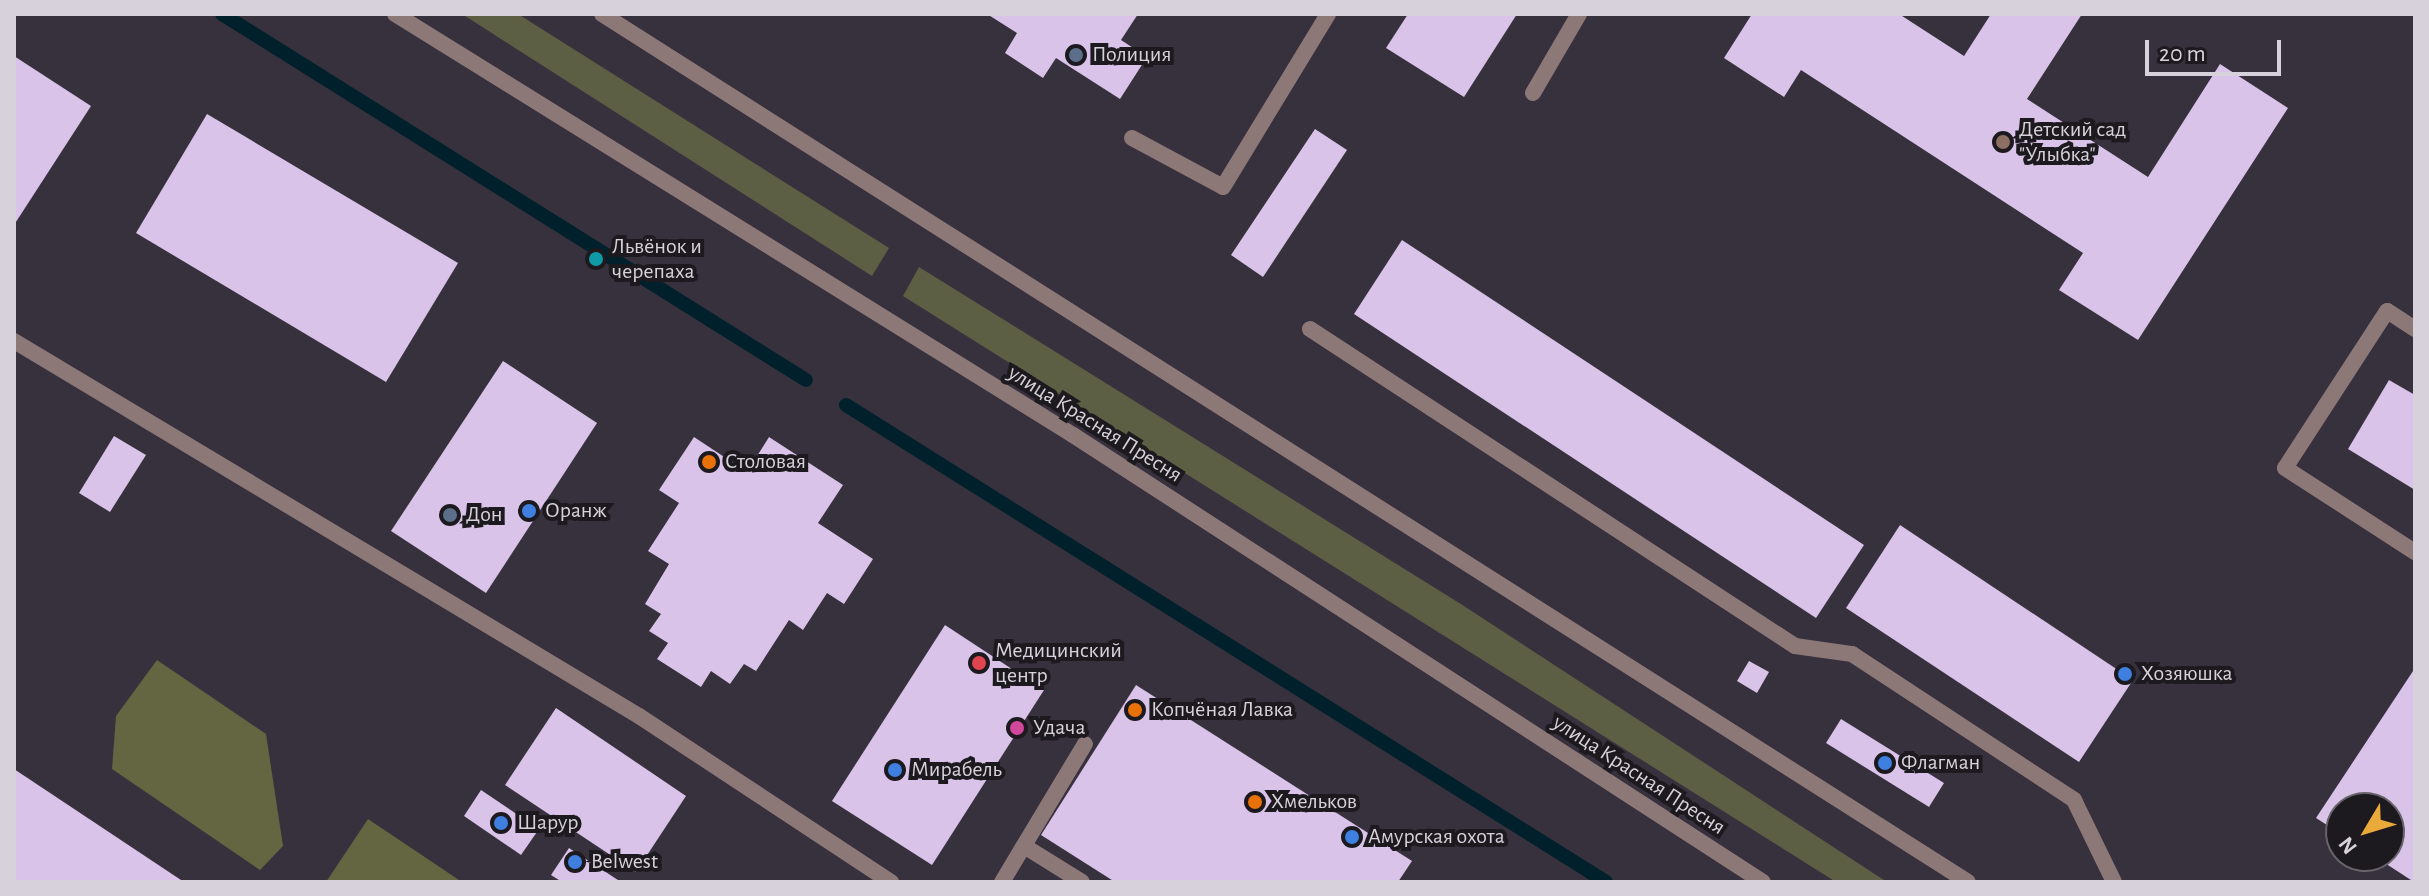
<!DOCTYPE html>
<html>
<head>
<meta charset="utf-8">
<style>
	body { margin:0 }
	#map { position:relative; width:2429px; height:896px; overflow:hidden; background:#37303d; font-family:"Alegreya Sans",sans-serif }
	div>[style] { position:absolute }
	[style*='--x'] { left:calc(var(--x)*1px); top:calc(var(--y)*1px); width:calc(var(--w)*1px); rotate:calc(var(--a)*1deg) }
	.green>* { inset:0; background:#5d5f45 }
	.forest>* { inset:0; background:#636640 }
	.stream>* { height:14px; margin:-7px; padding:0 7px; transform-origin:7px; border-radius:7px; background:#00212c }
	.building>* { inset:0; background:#d9c3e9 }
	.service>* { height:16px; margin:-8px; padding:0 8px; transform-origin:8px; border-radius:8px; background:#8d7878 }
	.tertiary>* { height:16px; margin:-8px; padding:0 8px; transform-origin:8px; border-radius:8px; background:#8d7878 }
	.dots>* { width:22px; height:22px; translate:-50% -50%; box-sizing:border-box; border:4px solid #1d1a1f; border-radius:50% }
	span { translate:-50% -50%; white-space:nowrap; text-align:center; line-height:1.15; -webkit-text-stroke:8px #1d1a1f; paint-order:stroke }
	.poi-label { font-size:22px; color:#d6d1da }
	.left { translate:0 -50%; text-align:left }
	.street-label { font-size:22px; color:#d6d1da }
	.frame { position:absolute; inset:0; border:16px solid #d6d1da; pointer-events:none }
	.north { position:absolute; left:2325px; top:792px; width:80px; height:80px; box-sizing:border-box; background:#1d1a1f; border:2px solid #67636a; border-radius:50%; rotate:232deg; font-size:22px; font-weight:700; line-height:32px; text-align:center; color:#d6d1da }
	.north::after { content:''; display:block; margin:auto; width:28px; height:36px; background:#eaaa39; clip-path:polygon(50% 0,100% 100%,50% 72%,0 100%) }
	.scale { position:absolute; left:2145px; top:40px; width:136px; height:36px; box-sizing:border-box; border:4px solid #d6d1da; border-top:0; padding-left:10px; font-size:24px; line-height:28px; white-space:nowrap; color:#d6d1da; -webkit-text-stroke:6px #1d1a1f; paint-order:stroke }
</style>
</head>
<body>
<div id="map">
	<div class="green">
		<div style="clip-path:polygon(462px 14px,518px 14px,889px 248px,872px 276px)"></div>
		<div style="clip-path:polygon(919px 267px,1464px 606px,1887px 882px,1836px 882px,903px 296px)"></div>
	</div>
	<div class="forest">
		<div style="clip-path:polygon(157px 660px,266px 734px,283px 846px,260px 870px,112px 769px,116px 716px)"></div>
		<div style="clip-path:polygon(368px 819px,462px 882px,326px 882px)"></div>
	</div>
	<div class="stream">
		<div style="--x:222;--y:14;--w:689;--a:32.08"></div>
		<div style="--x:846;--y:405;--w:897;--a:32.11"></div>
	</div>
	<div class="building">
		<div style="clip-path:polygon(987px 14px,1138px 14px,1121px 40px,1147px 57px,1120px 99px,1056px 58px,1043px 78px,1005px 53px,1017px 33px)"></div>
		<div style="clip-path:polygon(1408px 14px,1517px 14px,1464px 97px,1386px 48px)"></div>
		<div style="clip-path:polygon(1752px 14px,1899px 14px,1964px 56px,1991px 14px,2082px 14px,2027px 99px,2148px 177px,2220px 64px,2288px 108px,2138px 340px,2059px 290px,2083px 253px,1801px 70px,1784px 97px,1724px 58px)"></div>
		<div style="clip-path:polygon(14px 56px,91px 106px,14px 225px)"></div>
		<div style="clip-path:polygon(207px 114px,458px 263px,386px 382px,136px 233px)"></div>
		<div style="clip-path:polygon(1315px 129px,1347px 150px,1263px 277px,1231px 255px)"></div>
		<div style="clip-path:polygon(1402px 240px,1864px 545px,1816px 618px,1354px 314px)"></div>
		<div style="clip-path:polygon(503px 361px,597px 423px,486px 593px,391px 531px)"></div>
		<div style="clip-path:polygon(2389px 380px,2415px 395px,2415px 490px,2348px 449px)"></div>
		<div style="clip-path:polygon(114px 436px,146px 455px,110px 512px,79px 493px)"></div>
		<div style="clip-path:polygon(694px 437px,747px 472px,769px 437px,843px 485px,818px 523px,873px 559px,844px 604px,827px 593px,803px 630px,789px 620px,756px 671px,744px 664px,730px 684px,711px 671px,701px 687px,657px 659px,668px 643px,649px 631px,661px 614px,645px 604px,669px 564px,648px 551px,679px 503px,659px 490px)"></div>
		<div style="clip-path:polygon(1900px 525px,2133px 680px,2079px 762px,1846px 608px)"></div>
		<div style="clip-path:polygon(945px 625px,1044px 690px,932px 865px,832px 801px)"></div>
		<div style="clip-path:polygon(1749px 661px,1769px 672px,1757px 693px,1737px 681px)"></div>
		<div style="clip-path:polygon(2415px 668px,2415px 882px,2414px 882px,2374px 856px,2389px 856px,2389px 808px,2341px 808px,2341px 834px,2316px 818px)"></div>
		<div style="clip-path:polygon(1136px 685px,1412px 861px,1398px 882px,1115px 882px,1041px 835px)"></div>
		<div style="clip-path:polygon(556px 708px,686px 796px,636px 872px,505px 785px)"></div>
		<div style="clip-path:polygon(1841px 719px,1944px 783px,1929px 807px,1826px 743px)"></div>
		<div style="clip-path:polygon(14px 769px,184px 882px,14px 882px)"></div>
		<div style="clip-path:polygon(481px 790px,539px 829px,521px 855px,464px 816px)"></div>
		<div style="clip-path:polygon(569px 848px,621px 882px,562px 882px,551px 875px)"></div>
	</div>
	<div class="service">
		<div style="--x:1533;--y:93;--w:91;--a:-59.8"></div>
		<div style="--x:1132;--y:138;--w:103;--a:28.3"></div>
		<div style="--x:1223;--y:187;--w:202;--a:-58.7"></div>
		<div style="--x:1310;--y:329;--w:579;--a:33.17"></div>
		<div style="--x:1795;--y:646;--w:58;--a:8"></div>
		<div style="--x:1852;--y:654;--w:266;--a:33.3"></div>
		<div style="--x:2074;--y:800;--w:91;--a:64"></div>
		<div style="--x:2415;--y:329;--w:33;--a:-147"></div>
		<div style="--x:2387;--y:311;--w:187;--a:123"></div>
		<div style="--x:2285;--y:468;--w:155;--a:32.9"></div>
		<div style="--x:14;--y:341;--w:729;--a:30.96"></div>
		<div style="--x:639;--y:716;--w:302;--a:33.4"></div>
		<div style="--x:1024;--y:846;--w:68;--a:31.8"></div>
		<div style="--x:1002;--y:882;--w:161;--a:-59"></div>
	</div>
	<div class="tertiary">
		<div style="--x:395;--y:14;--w:798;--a:31.84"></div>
		<div style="--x:1073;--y:435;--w:822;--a:32.94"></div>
		<div style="--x:602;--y:14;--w:1618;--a:32.43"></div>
	</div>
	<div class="dots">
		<div style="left:1076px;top:55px;background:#5c6f8a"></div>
		<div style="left:2003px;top:142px;background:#8d6e63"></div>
		<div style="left:596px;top:259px;background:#0f9aa8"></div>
		<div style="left:709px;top:462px;background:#e8710a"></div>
		<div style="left:529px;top:511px;background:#3f7fe0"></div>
		<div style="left:450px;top:515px;background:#5c6f8a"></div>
		<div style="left:979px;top:663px;background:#e0444e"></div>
		<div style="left:2125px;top:674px;background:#3f7fe0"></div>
		<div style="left:1135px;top:710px;background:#e8710a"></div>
		<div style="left:1017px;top:728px;background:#d1479c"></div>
		<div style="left:1885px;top:763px;background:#3f7fe0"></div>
		<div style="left:895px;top:770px;background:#3f7fe0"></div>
		<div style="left:1255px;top:802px;background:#e8710a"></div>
		<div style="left:501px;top:823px;background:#3f7fe0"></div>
		<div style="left:1352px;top:837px;background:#3f7fe0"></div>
		<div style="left:575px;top:862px;background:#3f7fe0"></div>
	</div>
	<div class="poi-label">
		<span class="left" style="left:1092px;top:55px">Полиция</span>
		<span class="left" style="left:2019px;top:142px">Детский сад<br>"Улыбка"</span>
		<span class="left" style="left:612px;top:259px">Львёнок и<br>черепаха</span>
		<span class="left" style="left:725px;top:462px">Столовая</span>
		<span class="left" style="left:545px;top:511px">Оранж</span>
		<span class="left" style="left:466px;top:515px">Дон</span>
		<span class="left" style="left:995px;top:663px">Медицинский<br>центр</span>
		<span class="left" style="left:2141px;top:674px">Хозяюшка</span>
		<span class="left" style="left:1151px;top:710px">Копчёная Лавка</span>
		<span class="left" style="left:1033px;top:728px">Удача</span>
		<span class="left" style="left:1901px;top:763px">Флагман</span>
		<span class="left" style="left:911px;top:770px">Мирабель</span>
		<span class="left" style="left:1271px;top:802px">Хмельков</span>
		<span class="left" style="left:517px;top:823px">Шарур</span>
		<span class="left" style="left:1368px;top:837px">Амурская охота</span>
		<span class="left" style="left:591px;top:862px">Belwest</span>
	</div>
	<div class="street-label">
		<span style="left:1095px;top:424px;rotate:32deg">улица Красная Пресня</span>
		<span style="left:1639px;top:775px;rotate:33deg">улица Красная Пресня</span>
	</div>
	<div class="frame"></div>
	<div class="north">N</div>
	<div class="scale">20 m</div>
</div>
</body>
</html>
